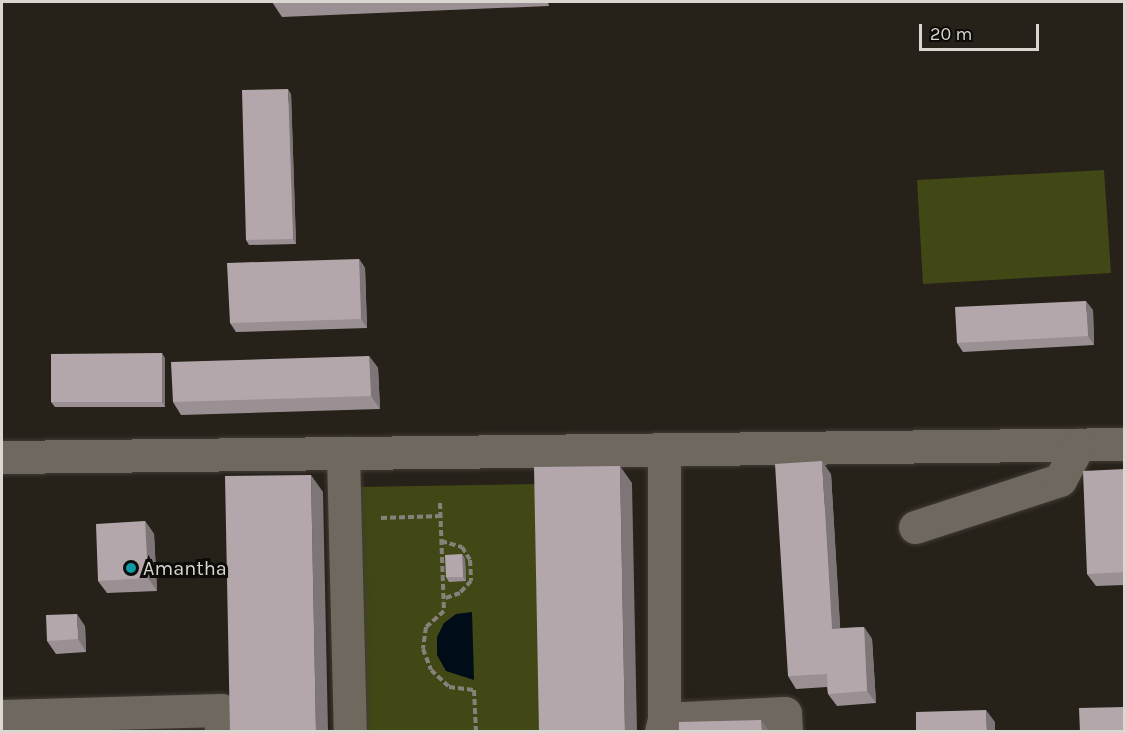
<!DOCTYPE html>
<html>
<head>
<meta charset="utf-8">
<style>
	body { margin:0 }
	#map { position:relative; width:1126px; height:733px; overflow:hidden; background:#262119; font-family:Karla,sans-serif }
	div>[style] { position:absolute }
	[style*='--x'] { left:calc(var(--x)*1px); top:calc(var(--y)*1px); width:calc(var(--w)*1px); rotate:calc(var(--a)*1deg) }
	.green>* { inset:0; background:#414816 }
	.water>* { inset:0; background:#000c18 }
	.path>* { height:4px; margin-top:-2px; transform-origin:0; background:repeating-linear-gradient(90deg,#86827b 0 6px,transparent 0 9px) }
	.roads { filter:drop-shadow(0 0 2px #403b35) drop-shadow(0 0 2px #403b35) }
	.minor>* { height:33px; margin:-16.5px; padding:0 16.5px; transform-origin:16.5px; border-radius:16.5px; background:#6e685f }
	.wall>* { inset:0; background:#9a9094 }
	.shaded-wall>* { inset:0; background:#7d7578 }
	.building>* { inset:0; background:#b3a7ac }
	.dots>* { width:16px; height:16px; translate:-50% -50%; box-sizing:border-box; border:3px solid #0d0b08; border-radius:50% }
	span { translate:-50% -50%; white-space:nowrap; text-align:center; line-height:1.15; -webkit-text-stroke:6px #0d0b08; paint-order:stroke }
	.poi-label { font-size:20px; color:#dad7d1 }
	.left { translate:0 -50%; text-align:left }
	.frame { position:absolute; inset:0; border:3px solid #dad7d1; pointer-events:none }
	.scale { position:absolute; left:919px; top:24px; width:120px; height:27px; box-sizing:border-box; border:3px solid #dad7d1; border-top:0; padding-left:8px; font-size:18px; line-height:21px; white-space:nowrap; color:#dad7d1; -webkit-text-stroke:4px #0d0b08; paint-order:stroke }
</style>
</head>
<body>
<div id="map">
	<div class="green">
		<div style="clip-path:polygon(1104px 170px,1111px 273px,923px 284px,917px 180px)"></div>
		<div style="clip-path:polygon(539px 484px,543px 731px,361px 731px,356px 487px)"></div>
	</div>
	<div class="water">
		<div style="clip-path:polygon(472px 612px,474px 680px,446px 671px,437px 655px,437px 637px,444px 623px,456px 614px)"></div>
	</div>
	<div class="path">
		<div style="--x:440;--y:503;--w:108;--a:87.9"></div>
		<div style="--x:444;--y:611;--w:24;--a:138"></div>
		<div style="--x:426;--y:627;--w:22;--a:98"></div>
		<div style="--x:423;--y:649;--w:22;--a:69"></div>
		<div style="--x:431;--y:670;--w:25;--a:43"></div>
		<div style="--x:449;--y:687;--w:25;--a:7"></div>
		<div style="--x:474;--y:690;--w:42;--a:87.3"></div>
		<div style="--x:381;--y:518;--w:60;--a:-1.9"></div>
		<div style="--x:441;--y:541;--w:22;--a:16"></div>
		<div style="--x:462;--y:547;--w:15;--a:58"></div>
		<div style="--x:470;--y:560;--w:21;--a:87"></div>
		<div style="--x:471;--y:581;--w:16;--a:133"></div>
		<div style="--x:460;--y:593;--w:18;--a:161"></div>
	</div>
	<div class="roads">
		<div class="minor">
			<div style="--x:343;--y:453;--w:279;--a:88.6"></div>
			<div style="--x:2;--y:457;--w:1122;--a:-0.66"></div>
			<div style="--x:915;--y:527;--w:152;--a:-18"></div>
			<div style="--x:1060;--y:480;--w:40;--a:-62"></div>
			<div style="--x:2;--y:716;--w:219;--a:-1.6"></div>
			<div style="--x:221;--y:710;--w:22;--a:90"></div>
			<div style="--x:664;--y:719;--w:121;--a:-2.8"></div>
			<div style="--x:785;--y:713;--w:19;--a:87"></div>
			<div style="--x:661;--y:732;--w:13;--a:-77"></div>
			<div style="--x:664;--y:719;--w:270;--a:-90"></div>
		</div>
	</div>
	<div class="wall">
		<div style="clip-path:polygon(272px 2px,548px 2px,549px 6px,282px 17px)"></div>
		<div style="clip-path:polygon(291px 94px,296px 244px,249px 245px,246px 240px)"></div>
		<div style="clip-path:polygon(359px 259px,365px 268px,367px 328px,236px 332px,230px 323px)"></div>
		<div style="clip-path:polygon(1093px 310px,1094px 345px,963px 352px,957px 343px)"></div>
		<div style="clip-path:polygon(369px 356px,378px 368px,380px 409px,181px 415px,173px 402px)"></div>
		<div style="clip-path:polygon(165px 358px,165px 407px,55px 407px,51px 402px)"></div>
		<div style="clip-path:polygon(1125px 469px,1125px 585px,1096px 586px,1087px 574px)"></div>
		<div style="clip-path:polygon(831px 474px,840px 628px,864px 627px,872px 639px,876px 703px,837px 706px,828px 694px,827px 687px,796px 689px,788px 676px)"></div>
		<div style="clip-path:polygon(145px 521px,154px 534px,157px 591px,107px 593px,98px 581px)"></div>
		<div style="clip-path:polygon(462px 554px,465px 559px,466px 581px,449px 582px,446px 577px)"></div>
		<div style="clip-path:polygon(85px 626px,86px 652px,56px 654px,47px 641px)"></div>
	</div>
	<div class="shaded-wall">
		<div style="clip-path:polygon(288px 89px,291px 94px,296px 244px,293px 239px)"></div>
		<div style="clip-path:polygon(359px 259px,365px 268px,367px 328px,361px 319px)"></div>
		<div style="clip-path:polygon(1086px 301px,1093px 310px,1094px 345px,1088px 336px)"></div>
		<div style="clip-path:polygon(162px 353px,165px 358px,165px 407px,162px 402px)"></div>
		<div style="clip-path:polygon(369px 356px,378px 368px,380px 409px,371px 396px)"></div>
		<div style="clip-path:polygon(822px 461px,831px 474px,841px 641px,832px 629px)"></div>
		<div style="clip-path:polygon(620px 466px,632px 483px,637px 732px,625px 732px)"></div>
		<div style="clip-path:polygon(311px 475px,323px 492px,328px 732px,316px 732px)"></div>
		<div style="clip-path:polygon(145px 521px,154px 534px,157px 591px,148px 578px)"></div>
		<div style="clip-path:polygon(462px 554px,465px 559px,466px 581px,463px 577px)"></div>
		<div style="clip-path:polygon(77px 614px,85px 626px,86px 652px,78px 639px)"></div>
		<div style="clip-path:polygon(864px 627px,872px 639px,876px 703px,867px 691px)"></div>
		<div style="clip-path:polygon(986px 710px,995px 722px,995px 732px,987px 732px)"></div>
		<div style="clip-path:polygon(761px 720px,770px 732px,762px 732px)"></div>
	</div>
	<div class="building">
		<div style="clip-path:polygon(288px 89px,293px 239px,246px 240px,242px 90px)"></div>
		<div style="clip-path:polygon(359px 259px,361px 319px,230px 323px,227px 263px)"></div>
		<div style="clip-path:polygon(1086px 301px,1088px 336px,957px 343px,955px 307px)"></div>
		<div style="clip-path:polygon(162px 353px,162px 402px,51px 402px,51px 354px)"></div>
		<div style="clip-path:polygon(369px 356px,371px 396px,173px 402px,171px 362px)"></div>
		<div style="clip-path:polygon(822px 461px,832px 629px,864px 627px,867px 691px,828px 694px,827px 674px,788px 676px,775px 464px)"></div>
		<div style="clip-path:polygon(620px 466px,625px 732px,539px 732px,534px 467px)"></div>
		<div style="clip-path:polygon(1125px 469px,1125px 572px,1087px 574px,1083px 471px)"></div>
		<div style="clip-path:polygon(311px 475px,316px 732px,230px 732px,225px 476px)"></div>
		<div style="clip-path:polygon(145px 521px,148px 578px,98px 581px,96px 524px)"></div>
		<div style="clip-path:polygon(462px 554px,463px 577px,446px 577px,445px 555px)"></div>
		<div style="clip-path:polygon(77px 614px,78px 639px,47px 641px,46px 615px)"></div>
		<div style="clip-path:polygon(1125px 707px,1125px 732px,1080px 732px,1079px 708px)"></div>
		<div style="clip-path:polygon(986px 710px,987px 732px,916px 732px,916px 712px)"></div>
		<div style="clip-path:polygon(761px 720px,762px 732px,679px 732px,679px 722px)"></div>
	</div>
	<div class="dots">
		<div style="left:131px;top:568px;background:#0f9aa8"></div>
	</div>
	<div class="poi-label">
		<span class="left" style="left:143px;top:568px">Amantha</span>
	</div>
	<div class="frame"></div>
	<div class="scale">20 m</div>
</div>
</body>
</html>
